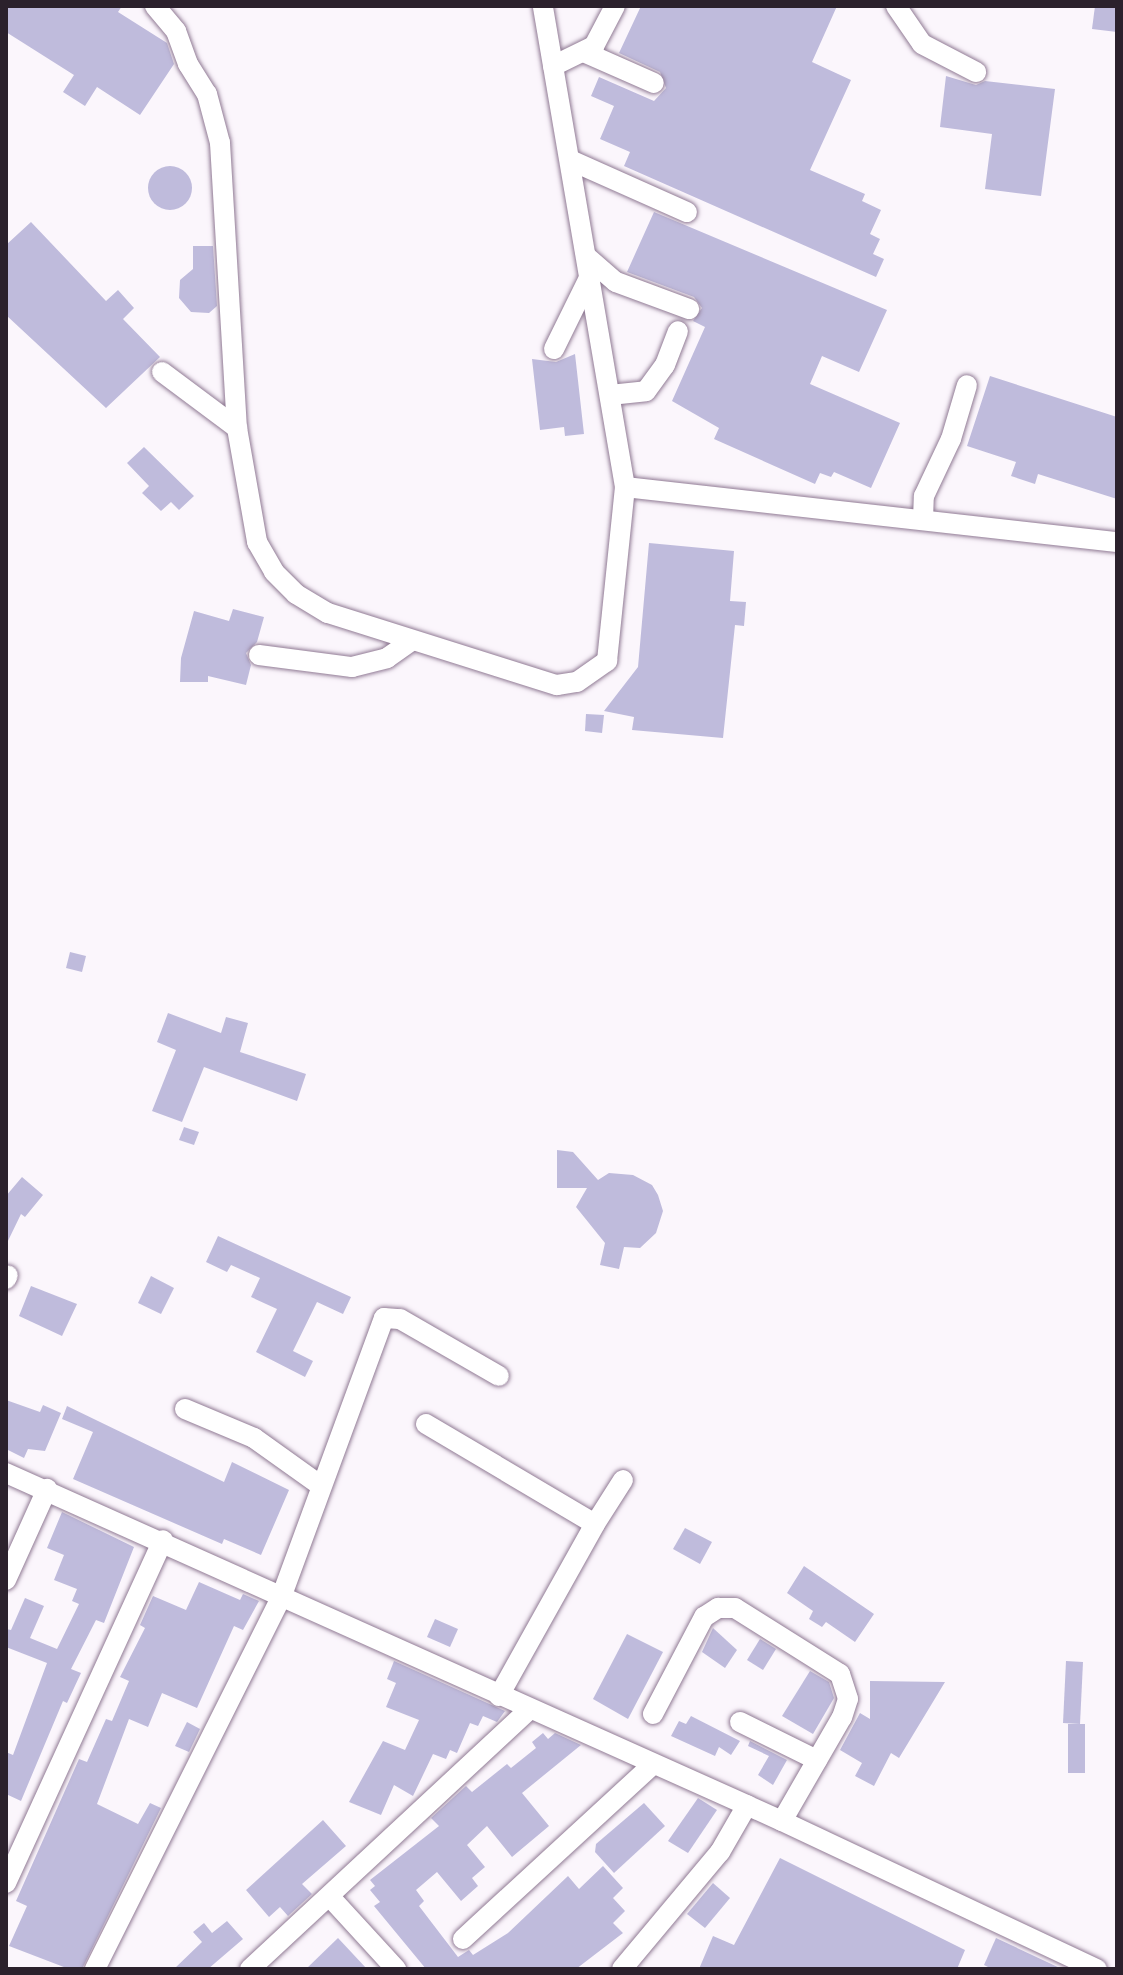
<!DOCTYPE html>
<html>
<head>
<meta charset="utf-8">
<style>
	body { margin:0 }
	#map { position:relative; width:1123px; height:1975px; overflow:hidden; background:#fbf6fc; font-family:"Fira Sans Condensed",sans-serif }
	div>[style] { position:absolute }
	[style*='--x'] { left:calc(var(--x)*1px); top:calc(var(--y)*1px); width:calc(var(--w)*1px); rotate:calc(var(--a)*1deg) }
	.building>* { inset:0; background:#bfbbdc }
	.round { border-radius:50% }
	.roads { filter:drop-shadow(0 0 2px #907a94) drop-shadow(0 0 2px #907a94) }
	.minor>* { height:20px; margin:-10px; padding:0 10px; transform-origin:10px; border-radius:10px; background:#fff }
	span { translate:-50% -50%; white-space:nowrap; text-align:center; line-height:1.15; -webkit-text-stroke:6px #fff; paint-order:stroke }
	.frame { position:absolute; inset:0; border:8px solid #2b212c; pointer-events:none }
</style>
</head>
<body>
<div id="map">
	<div class="building">
		<div style="clip-path:polygon(6px 6px,122px 6px,118px 12px,167px 43px,174px 64px,140px 115px,97px 87px,85px 106px,63px 92px,74px 75px,6px 32px)"></div>
		<div style="clip-path:polygon(641px 6px,837px 6px,812px 62px,851px 80px,810px 170px,865px 194px,862px 201px,881px 210px,870px 234px,880px 239px,873px 254px,884px 259px,876px 277px,624px 166px,630px 152px,600px 139px,614px 106px,591px 96px,599px 77px,654px 101px,666px 88px,660px 72px,619px 53px)"></div>
		<div style="clip-path:polygon(1095px 6px,1117px 6px,1117px 32px,1092px 29px)"></div>
		<div style="clip-path:polygon(946px 76px,976px 85px,985px 81px,1055px 89px,1041px 196px,985px 189px,992px 134px,940px 127px)"></div>
		<div class="round" style="left:148px;top:166px;width:44px;height:44px"></div>
		<div style="clip-path:polygon(654px 212px,887px 310px,859px 372px,822px 356px,810px 384px,900px 423px,871px 488px,834px 472px,831px 477px,820px 473px,815px 484px,714px 439px,719px 428px,672px 401px,705px 327px,693px 321px,702px 308px,694px 297px,627px 272px)"></div>
		<div style="clip-path:polygon(31px 222px,106px 301px,118px 290px,134px 308px,123px 319px,160px 357px,106px 408px,6px 315px,6px 245px)"></div>
		<div style="clip-path:polygon(193px 246px,213px 246px,217px 306px,209px 313px,191px 312px,179px 298px,180px 280px,193px 269px)"></div>
		<div style="clip-path:polygon(575px 354px,584px 434px,565px 436px,564px 427px,540px 430px,532px 359px,556px 362px)"></div>
		<div style="clip-path:polygon(990px 376px,1117px 417px,1117px 499px,1038px 474px,1035px 484px,1011px 476px,1016px 462px,967px 446px)"></div>
		<div style="clip-path:polygon(144px 447px,194px 496px,179px 510px,171px 502px,161px 511px,142px 493px,149px 486px,127px 463px)"></div>
		<div style="clip-path:polygon(649px 543px,734px 551px,730px 601px,746px 602px,744px 626px,735px 625px,723px 738px,632px 730px,634px 717px,604px 711px,638px 667px)"></div>
		<div style="clip-path:polygon(233px 609px,264px 617px,257px 642px,246px 653px,251px 665px,246px 685px,208px 676px,208px 682px,180px 682px,181px 658px,194px 611px,229px 621px)"></div>
		<div style="clip-path:polygon(586px 714px,604px 715px,602px 733px,585px 731px)"></div>
		<div style="clip-path:polygon(70px 952px,86px 956px,82px 972px,66px 968px)"></div>
		<div style="clip-path:polygon(168px 1013px,221px 1033px,226px 1017px,248px 1023px,240px 1052px,306px 1074px,297px 1101px,204px 1067px,182px 1122px,152px 1111px,176px 1050px,157px 1042px)"></div>
		<div style="clip-path:polygon(184px 1127px,199px 1132px,194px 1145px,179px 1140px)"></div>
		<div style="clip-path:polygon(557px 1150px,573px 1152px,598px 1180px,609px 1173px,633px 1175px,652px 1185px,658px 1195px,663px 1211px,656px 1233px,640px 1248px,624px 1247px,619px 1269px,600px 1265px,605px 1243px,576px 1207px,587px 1188px,557px 1188px)"></div>
		<div style="clip-path:polygon(22px 1177px,43px 1195px,25px 1217px,21px 1214px,6px 1245px,6px 1196px)"></div>
		<div style="clip-path:polygon(218px 1236px,351px 1297px,343px 1314px,317px 1302px,293px 1351px,313px 1361px,305px 1377px,256px 1352px,277px 1309px,251px 1297px,260px 1278px,231px 1265px,227px 1272px,206px 1262px)"></div>
		<div style="clip-path:polygon(151px 1276px,174px 1288px,161px 1314px,138px 1303px)"></div>
		<div style="clip-path:polygon(31px 1286px,77px 1304px,62px 1336px,19px 1316px)"></div>
		<div style="clip-path:polygon(6px 1400px,40px 1412px,43px 1405px,61px 1413px,45px 1451px,28px 1449px,24px 1458px,6px 1449px)"></div>
		<div style="clip-path:polygon(67px 1406px,224px 1482px,232px 1462px,289px 1490px,261px 1555px,224px 1539px,222px 1544px,73px 1479px,93px 1432px,62px 1419px)"></div>
		<div style="clip-path:polygon(62px 1512px,134px 1547px,104px 1623px,96px 1620px,71px 1669px,81px 1673px,67px 1703px,63px 1701px,21px 1801px,6px 1794px,6px 1752px,13px 1755px,47px 1663px,6px 1647px,6px 1629px,11px 1630px,25px 1598px,44px 1606px,30px 1638px,57px 1649px,79px 1604px,72px 1601px,77px 1589px,54px 1580px,64px 1555px,47px 1548px)"></div>
		<div style="clip-path:polygon(685px 1528px,712px 1542px,700px 1564px,673px 1549px)"></div>
		<div style="clip-path:polygon(804px 1566px,874px 1614px,855px 1642px,826px 1622px,822px 1627px,809px 1619px,813px 1611px,787px 1593px)"></div>
		<div style="clip-path:polygon(199px 1582px,240px 1600px,243px 1594px,259px 1601px,243px 1630px,234px 1626px,197px 1708px,162px 1693px,148px 1727px,129px 1719px,97px 1804px,138px 1824px,150px 1803px,161px 1808px,82px 1969px,69px 1969px,9px 1946px,27px 1906px,16px 1901px,79px 1759px,87px 1762px,106px 1719px,112px 1721px,129px 1681px,120px 1677px,145px 1628px,140px 1625px,153px 1596px,186px 1610px)"></div>
		<div style="clip-path:polygon(435px 1619px,458px 1629px,450px 1647px,427px 1637px)"></div>
		<div style="clip-path:polygon(713px 1628px,737px 1650px,725px 1668px,702px 1652px)"></div>
		<div style="clip-path:polygon(627px 1634px,663px 1652px,628px 1719px,593px 1699px)"></div>
		<div style="clip-path:polygon(760px 1639px,776px 1649px,763px 1670px,747px 1660px)"></div>
		<div style="clip-path:polygon(394px 1661px,505px 1711px,497px 1722px,483px 1716px,478px 1726px,470px 1723px,457px 1753px,450px 1750px,446px 1759px,433px 1754px,413px 1796px,394px 1785px,381px 1815px,349px 1802px,383px 1741px,405px 1750px,419px 1720px,386px 1707px,396px 1683px,387px 1679px)"></div>
		<div style="clip-path:polygon(1066px 1661px,1083px 1662px,1080px 1724px,1063px 1723px)"></div>
		<div style="clip-path:polygon(810px 1671px,829px 1682px,834px 1698px,813px 1734px,782px 1716px)"></div>
		<div style="clip-path:polygon(870px 1681px,945px 1682px,899px 1758px,891px 1753px,874px 1786px,855px 1776px,862px 1763px,840px 1750px,860px 1713px,870px 1719px)"></div>
		<div style="clip-path:polygon(691px 1716px,740px 1741px,731px 1755px,719px 1747px,715px 1756px,671px 1736px,679px 1721px,686px 1724px)"></div>
		<div style="clip-path:polygon(187px 1722px,200px 1729px,189px 1752px,175px 1746px)"></div>
		<div style="clip-path:polygon(1068px 1724px,1085px 1724px,1085px 1773px,1068px 1773px)"></div>
		<div style="clip-path:polygon(543px 1733px,548px 1739px,555px 1733px,581px 1745px,522px 1793px,549px 1826px,512px 1857px,487px 1826px,467px 1845px,485px 1867px,472px 1878px,478px 1886px,461px 1901px,437px 1872px,416px 1890px,424px 1901px,419px 1906px,458px 1957px,469px 1950px,473px 1955px,508px 1933px,568px 1876px,579px 1889px,603px 1866px,623px 1888px,613px 1898px,625px 1911px,613px 1923px,623px 1933px,576px 1969px,426px 1969px,374px 1906px,380px 1902px,370px 1890px,375px 1886px,370px 1880px,439px 1826px,431px 1818px,466px 1786px,472px 1792px,507px 1764px,511px 1768px,536px 1748px,532px 1742px)"></div>
		<div style="clip-path:polygon(750px 1741px,787px 1760px,773px 1785px,758px 1775px,769px 1756px,748px 1746px)"></div>
		<div style="clip-path:polygon(698px 1798px,717px 1810px,688px 1853px,668px 1841px)"></div>
		<div style="clip-path:polygon(644px 1803px,665px 1826px,614px 1873px,595px 1852px,596px 1844px)"></div>
		<div style="clip-path:polygon(323px 1820px,346px 1846px,302px 1884px,312px 1894px,288px 1916px,280px 1907px,269px 1917px,246px 1890px)"></div>
		<div style="clip-path:polygon(780px 1858px,965px 1950px,957px 1969px,699px 1969px,713px 1936px,734px 1945px)"></div>
		<div style="clip-path:polygon(713px 1883px,730px 1898px,705px 1928px,687px 1914px)"></div>
		<div style="clip-path:polygon(227px 1921px,243px 1939px,208px 1969px,174px 1969px,202px 1942px,193px 1932px,204px 1923px,212px 1933px)"></div>
		<div style="clip-path:polygon(338px 1938px,367px 1969px,306px 1969px)"></div>
		<div style="clip-path:polygon(996px 1938px,1062px 1969px,992px 1969px,984px 1965px)"></div>
	</div>
	<div class="roads">
		<div class="minor">
			<div style="--x:155;--y:6;--w:33;--a:50"></div>
			<div style="--x:176;--y:31;--w:35;--a:70"></div>
			<div style="--x:188;--y:64;--w:36;--a:58"></div>
			<div style="--x:207;--y:94;--w:51;--a:75.1"></div>
			<div style="--x:220;--y:143;--w:286;--a:86.6"></div>
			<div style="--x:237;--y:428;--w:116;--a:80"></div>
			<div style="--x:257;--y:542;--w:34;--a:60"></div>
			<div style="--x:274;--y:572;--w:31;--a:45"></div>
			<div style="--x:296;--y:594;--w:37;--a:31"></div>
			<div style="--x:328;--y:613;--w:240;--a:17.5"></div>
			<div style="--x:557;--y:685;--w:20;--a:-9"></div>
			<div style="--x:577;--y:682;--w:37;--a:-35"></div>
			<div style="--x:607;--y:661;--w:175;--a:-84.1"></div>
			<div style="--x:625;--y:487;--w:488;--a:-99.7"></div>
			<div style="--x:896;--y:6;--w:46;--a:55.6"></div>
			<div style="--x:922;--y:44;--w:61;--a:27.4"></div>
			<div style="--x:586;--y:53;--w:74;--a:23.8"></div>
			<div style="--x:553;--y:66;--w:46;--a:-26"></div>
			<div style="--x:594;--y:46;--w:45;--a:-62.3"></div>
			<div style="--x:570;--y:160;--w:128;--a:24"></div>
			<div style="--x:587;--y:257;--w:38;--a:41"></div>
			<div style="--x:616;--y:282;--w:78;--a:20.3"></div>
			<div style="--x:554;--y:349;--w:79;--a:-63.8"></div>
			<div style="--x:162;--y:372;--w:94;--a:36.7"></div>
			<div style="--x:610;--y:395;--w:36;--a:-6"></div>
			<div style="--x:646;--y:391;--w:32;--a:-54"></div>
			<div style="--x:665;--y:365;--w:36;--a:-69"></div>
			<div style="--x:625;--y:487;--w:495;--a:6.4"></div>
			<div style="--x:923;--y:520;--w:24;--a:-88"></div>
			<div style="--x:924;--y:496;--w:63;--a:-64.7"></div>
			<div style="--x:951;--y:439;--w:56;--a:-73.5"></div>
			<div style="--x:259;--y:655;--w:94;--a:7.4"></div>
			<div style="--x:352;--y:667;--w:36;--a:-14"></div>
			<div style="--x:387;--y:658;--w:29;--a:-35"></div>
			<div style="--x:6;--y:1279;--w:4;--a:-63"></div>
			<div style="--x:185;--y:1409;--w:75;--a:22.8"></div>
			<div style="--x:254;--y:1438;--w:82;--a:35.6"></div>
			<div style="--x:426;--y:1424;--w:196;--a:30.6"></div>
			<div style="--x:595;--y:1524;--w:197;--a:119.2"></div>
			<div style="--x:6;--y:1473;--w:850;--a:24.15"></div>
			<div style="--x:782;--y:1821;--w:348;--a:25.2"></div>
			<div style="--x:595;--y:1524;--w:52;--a:-57.5"></div>
			<div style="--x:6;--y:1580;--w:100;--a:-65.7"></div>
			<div style="--x:653;--y:1714;--w:110;--a:-62.3"></div>
			<div style="--x:704;--y:1617;--w:17;--a:-33"></div>
			<div style="--x:718;--y:1608;--w:17;--a:0"></div>
			<div style="--x:735;--y:1608;--w:124;--a:32.2"></div>
			<div style="--x:840;--y:1674;--w:26;--a:72"></div>
			<div style="--x:848;--y:1699;--w:19;--a:108"></div>
			<div style="--x:842;--y:1717;--w:120;--a:120"></div>
			<div style="--x:740;--y:1722;--w:86;--a:26.3"></div>
			<div style="--x:6;--y:1883;--w:377;--a:-65.4"></div>
			<div style="--x:330;--y:1897;--w:98;--a:47.5"></div>
			<div style="--x:463;--y:1939;--w:258;--a:-42.6"></div>
			<div style="--x:95;--y:1969;--w:418;--a:-63.4"></div>
			<div style="--x:282;--y:1595;--w:295;--a:-69.8"></div>
			<div style="--x:384;--y:1318;--w:16;--a:4"></div>
			<div style="--x:400;--y:1319;--w:114;--a:29.9"></div>
			<div style="--x:250;--y:1969;--w:381;--a:-42.9"></div>
			<div style="--x:622;--y:1969;--w:153;--a:-50.1"></div>
			<div style="--x:720;--y:1852;--w:54;--a:-60.1"></div>
		</div>
	</div>
	<div class="frame"></div>
</div>
</body>
</html>
